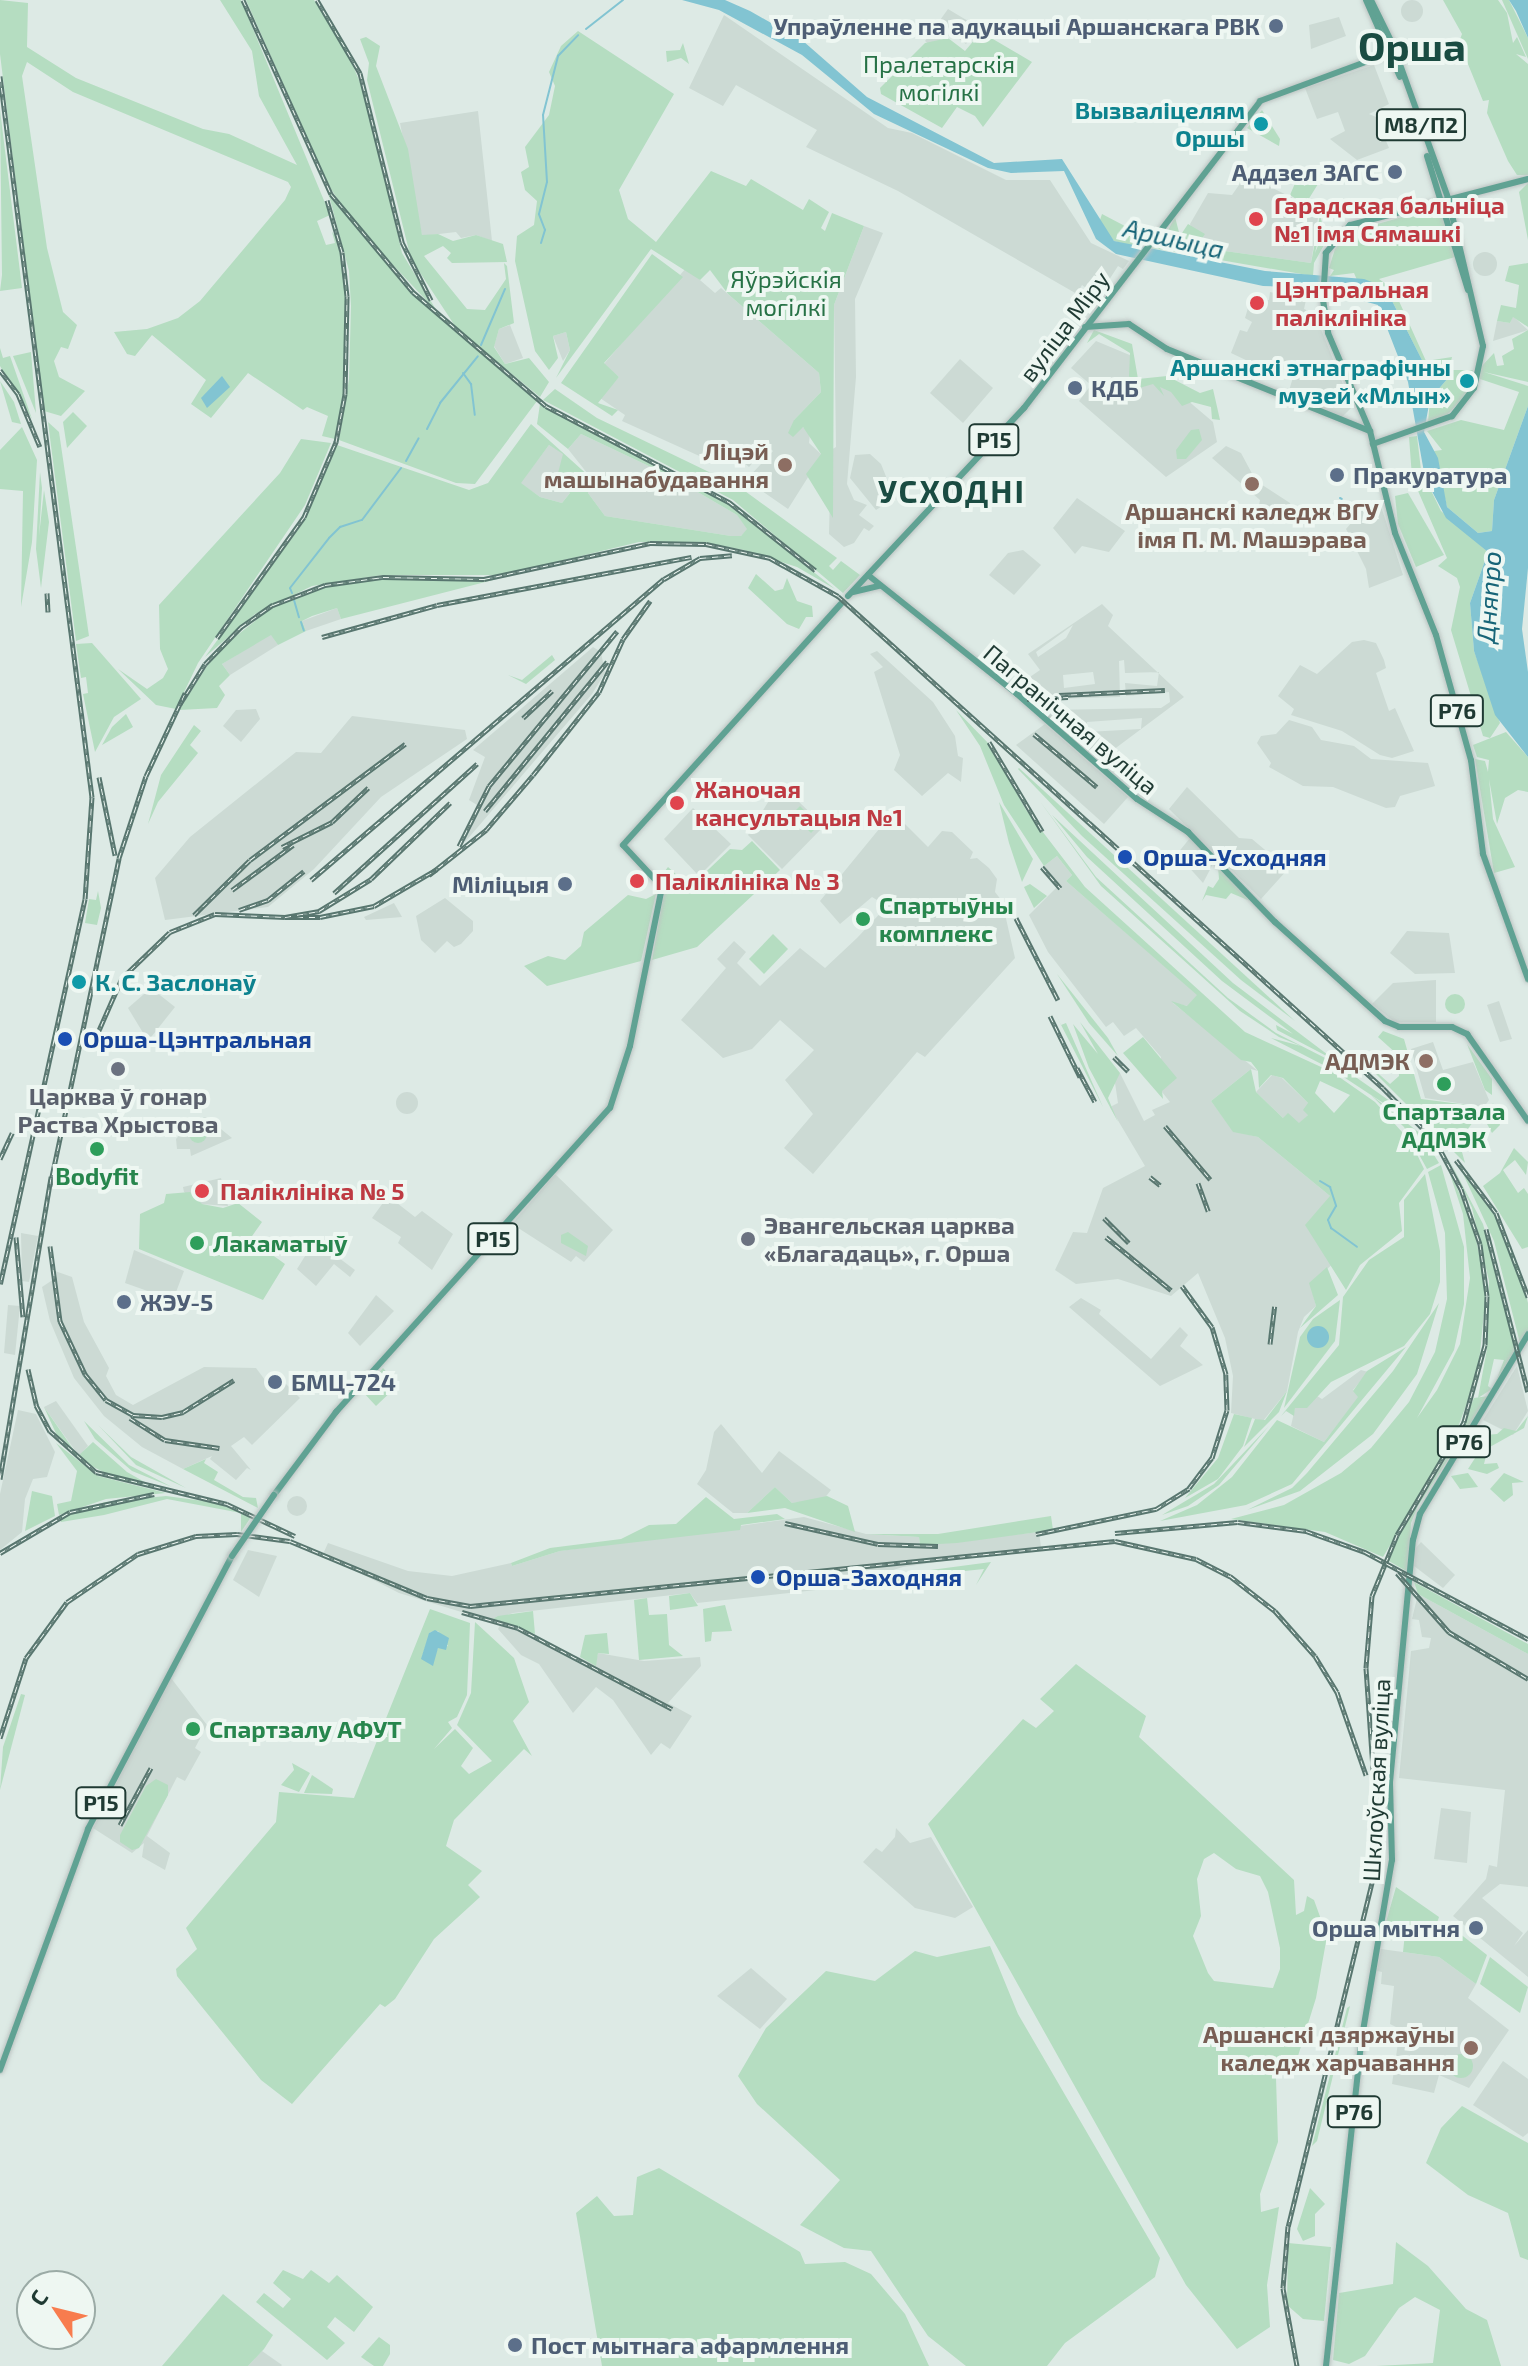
<!DOCTYPE html>
<html>
<head>
<meta charset="utf-8">
<style>
	body { margin:0 }
	#map { position:relative; width:1528px; height:2366px; overflow:hidden; background:#ddeae5; font-family:"Exo 2",sans-serif }
	div>[style] { position:absolute }
	[style*='--x'] { left:calc(var(--x)*1px); top:calc(var(--y)*1px); width:calc(var(--w)*1px); rotate:calc(var(--a)*1deg) }
	.built>* { inset:0; background:#ccdad4 }
	.round { border-radius:50% }
	.green>* { inset:0; background:#b5ddc1 }
	.water>* { inset:0; background:#82c4d2 }
	.stream>* { height:2px; margin:-1px; padding:0 1px; transform-origin:1px; border-radius:1px; background:#82c4d2 }
	.roads { filter:drop-shadow(0 0 2px #bcc4c2) drop-shadow(0 0 2px #bcc4c2) }
	.major>* { height:6px; margin:-3px; padding:0 3px; transform-origin:3px; border-radius:3px; background:#60a293 }
	.rail>* { height:5px; margin-top:-2.5px; transform-origin:0; background:repeating-linear-gradient(90deg,#eef7f2 0 6px,#58766f 0 12px); box-sizing:border-box; border-block:2px solid #58766f }
	.bridges { filter:drop-shadow(0 0 2px #bcc4c2) drop-shadow(0 0 2px #bcc4c2) }
	.major-bridge>* { height:6px; margin:-3px; padding:0 3px; transform-origin:3px; border-radius:3px; background:#60a293 }
	.dots>* { width:22px; height:22px; translate:-50% -50%; box-sizing:border-box; border:4px solid #eef7f2; border-radius:50% }
	span { translate:-50% -50%; white-space:nowrap; text-align:center; line-height:1.15; -webkit-text-stroke:8px #eef7f2; paint-order:stroke }
	.shield-label span { padding:2px 6px; background:#eef7f2; border:2px solid; border-radius:6px; -webkit-text-stroke-width:0 }
	.shield-label { font-size:22px; color:#1f3a33; font-weight:700 }
	.service-label { font-size:24px; color:#4e5e75; font-weight:700 }
	.right { translate:-100% -50%; text-align:right }
	.left { translate:0 -50%; text-align:left }
	.park-label { font-size:24px; color:#277246 }
	.culture-label { font-size:24px; color:#0d838f; font-weight:700 }
	.health-label { font-size:24px; color:#be3a42; font-weight:700 }
	.street-label { font-size:24px; color:#1f3a33 }
	.education-label { font-size:24px; color:#785e54; font-weight:700 }
	.transit-label { font-size:24px; color:#164399; font-weight:700 }
	.leisure-label { font-size:24px; color:#27864d; font-weight:700 }
	.worship-label { font-size:24px; color:#5b616d; font-weight:700 }
	.water-label { font-size:26px; color:#176578; font-style:italic }
	.district-label { font-size:32px; color:#1a4c42; font-weight:700; letter-spacing:2px }
	.town-label { font-size:40px; color:#1a4c42; font-weight:700 }
	.north { position:absolute; left:16px; top:2270px; width:80px; height:80px; box-sizing:border-box; background:#eef7f2; border:2px solid #9baba6; border-radius:50%; rotate:305deg; font-size:22px; font-weight:700; line-height:32px; text-align:center; color:#1f3a33 }
	.north::after { content:''; display:block; margin:auto; width:28px; height:36px; background:#f87c4e; clip-path:polygon(50% 0,100% 100%,50% 72%,0 100%) }
</style>
</head>
<body>
<div id="map">
	<div class="built">
		<div class="round" style="left:1401px;top:0;width:22px;height:22px"></div>
		<div style="clip-path:polygon(948px 9px,978px 27px,966px 44px,952px 34px,930px 45px,925px 41px)"></div>
		<div style="clip-path:polygon(724px 15px,888px 128px,912px 133px,1006px 180px,1050px 180px,1091px 243px,1129px 261px,1123px 269px,1118px 266px,1098px 297px,1082px 285px,1077px 294px,898px 191px,806px 147px,817px 130px,736px 85px,723px 106px,689px 88px)"></div>
		<div style="clip-path:polygon(1339px 17px,1346px 36px,1311px 49px,1309px 25px)"></div>
		<div style="clip-path:polygon(1374px 65px,1389px 104px,1369px 114px,1376px 117px,1389px 148px,1357px 160px,1330px 139px,1345px 131px,1338px 112px,1317px 119px,1305px 88px)"></div>
		<div style="clip-path:polygon(478px 111px,492px 241px,476px 235px,461px 238px,456px 232px,422px 236px,400px 123px)"></div>
		<div style="clip-path:polygon(1246px 175px,1319px 211px,1311px 263px,1196px 247px,1190px 224px,1208px 193px,1232px 195px)"></div>
		<div style="clip-path:polygon(864px 226px,883px 233px,855px 299px,856px 377px,847px 484px,854px 500px,867px 505px,859px 515px,874px 526px,869px 531px,864px 528px,854px 543px,844px 547px,829px 534px,831px 450px,836px 447px,834px 305px)"></div>
		<div class="round" style="left:1473px;top:252px;width:24px;height:24px"></div>
		<div style="clip-path:polygon(686px 268px,715px 293px,721px 288px,819px 373px,821px 392px,794px 420px,810px 433px,809px 443px,822px 455px,788px 509px,746px 480px,773px 451px,767px 446px,749px 467px,723px 445px,706px 459px,622px 421px,625px 415px,600px 398px,619px 377px,604px 364px)"></div>
		<div style="clip-path:polygon(1270px 292px,1306px 300px,1304px 309px,1315px 314px,1352px 407px,1342px 417px,1288px 394px,1294px 374px,1275px 366px,1271px 372px,1231px 353px,1240px 330px,1247px 332px,1252px 322px,1245px 318px,1251px 298px,1269px 300px)"></div>
		<div style="clip-path:polygon(1513px 316px,1528px 330px,1493px 341px,1497px 321px,1510px 323px)"></div>
		<div style="clip-path:polygon(510px 325px,523px 358px,505px 364px,494px 346px,499px 329px)"></div>
		<div style="clip-path:polygon(566px 332px,570px 350px,563px 361px,553px 336px)"></div>
		<div style="clip-path:polygon(1096px 341px,1132px 356px,1132px 374px,1141px 381px,1166px 382px,1213px 422px,1217px 442px,1166px 477px,1079px 401px,1091px 385px,1071px 368px)"></div>
		<div style="clip-path:polygon(960px 359px,993px 388px,963px 423px,930px 393px)"></div>
		<div style="clip-path:polygon(581px 434px,672px 477px,737px 515px,748px 529px,741px 536px,731px 536px,605px 516px,588px 493px,591px 478px,568px 449px)"></div>
		<div style="clip-path:polygon(549px 445px,563px 453px,570px 493px,562px 503px,540px 497px,520px 483px)"></div>
		<div style="clip-path:polygon(1226px 446px,1241px 453px,1256px 481px,1290px 503px,1293px 512px,1285px 523px,1256px 520px,1260px 500px,1212px 458px)"></div>
		<div style="clip-path:polygon(870px 454px,881px 464px,889px 484px,884px 491px,893px 499px,876px 510px,850px 478px,855px 455px)"></div>
		<div style="clip-path:polygon(1077px 498px,1125px 531px,1109px 552px,1082px 546px,1075px 554px,1053px 528px)"></div>
		<div style="clip-path:polygon(1381px 506px,1403px 575px,1369px 588px,1366px 569px,1346px 529px,1363px 509px)"></div>
		<div style="clip-path:polygon(1023px 550px,1041px 565px,1014px 595px,989px 575px,1008px 553px)"></div>
		<div style="clip-path:polygon(evenodd,1102px 604px,1113px 615px,1108px 626px,1184px 697px,1097px 762px,1023px 698px,1017px 686px,1040px 670px,1028px 654px,1102px 604px,1073px 625px,1066px 638px,1038px 657px,1036px 652px,1073px 625px,1102px 604px,1124px 660px,1125px 673px,1159px 672px,1157px 686px,1125px 683px,1126px 696px,1169px 692px,1170px 702px,1161px 708px,1050px 710px,1051px 699px,1120px 697px,1119px 661px,1124px 660px,1102px 604px,1093px 672px,1095px 684px,1064px 688px,1063px 675px,1093px 672px,1102px 604px,1142px 718px,1141px 729px,1087px 732px,1087px 722px,1142px 718px)"></div>
		<div style="clip-path:polygon(337px 608px,341px 619px,306px 631px,302px 621px)"></div>
		<div style="clip-path:polygon(271px 634px,278px 645px,230px 675px,222px 664px)"></div>
		<div style="clip-path:polygon(1364px 640px,1376px 643px,1384px 660px,1386px 668px,1376px 673px,1389px 711px,1395px 708px,1414px 751px,1392px 758px,1380px 755px,1342px 731px,1291px 715px,1294px 709px,1278px 696px,1300px 665px,1317px 674px,1352px 642px)"></div>
		<div style="clip-path:polygon(593px 647px,601px 652px,605px 673px,592px 694px,465px 842px,463px 833px,477px 805px,469px 800px,485px 757px,473px 750px)"></div>
		<div style="clip-path:polygon(877px 651px,933px 702px,955px 736px,958px 756px,963px 758px,961px 782px,948px 773px,922px 796px,894px 770px,900px 755px,874px 672px,883px 667px,870px 654px)"></div>
		<div style="clip-path:polygon(256px 709px,260px 719px,241px 742px,223px 726px,236px 710px)"></div>
		<div style="clip-path:polygon(352px 716px,465px 730px,467px 739px,381px 797px,314px 869px,268px 907px,165px 920px,155px 878px,190px 837px,296px 752px,321px 753px)"></div>
		<div style="clip-path:polygon(1289px 720px,1312px 727px,1321px 740px,1354px 746px,1371px 759px,1428px 763px,1435px 786px,1400px 796px,1395px 807px,1386px 808px,1333px 787px,1303px 786px,1269px 767px,1271px 763px,1257px 743px,1261px 736px,1276px 734px)"></div>
		<div style="clip-path:polygon(1045px 724px,1128px 797px,1104px 824px,1016px 745px)"></div>
		<div style="clip-path:polygon(1187px 787px,1239px 838px,1252px 839px,1288px 869px,1261px 899px,1169px 809px)"></div>
		<div style="clip-path:polygon(776px 789px,797px 800px,824px 826px,782px 869px,748px 835px)"></div>
		<div style="clip-path:polygon(693px 808px,731px 844px,699px 876px,664px 839px)"></div>
		<div style="clip-path:polygon(893px 812px,928px 847px,942px 831px,952px 832px,973px 852px,970px 859px,977px 858px,989px 868px,997px 879px,995px 892px,1002px 901px,1015px 958px,925px 1057px,917px 1052px,813px 1174px,784px 1148px,813px 1114px,785px 1080px,814px 1050px,780px 1020px,752px 1049px,723px 1058px,681px 1020px,726px 968px,717px 959px,734px 941px,746px 952px,737px 963px,760px 986px,800px 948px,825px 968px,857px 938px,887px 906px,872px 897px,840px 924px,820px 901px)"></div>
		<div style="clip-path:polygon(1190px 838px,1214px 862px,1203px 883px,1177px 854px)"></div>
		<div style="clip-path:polygon(1057px 856px,1072px 875px,1066px 881px,1198px 995px,1188px 1006px,1173px 1003px,1258px 1071px,1251px 1069px,1211px 1101px,1233px 1131px,1258px 1137px,1330px 1196px,1333px 1264px,1310px 1283px,1316px 1306px,1304px 1317px,1298px 1332px,1287px 1391px,1263px 1421px,1231px 1413px,1233px 1376px,1225px 1338px,1198px 1273px,1171px 1296px,1118px 1279px,1076px 1284px,1055px 1270px,1073px 1232px,1087px 1233px,1103px 1188px,1145px 1166px,1110px 1107px,1118px 1103px,1114px 1076px,1120px 1073px,1144px 1121px,1155px 1115px,1152px 1110px,1170px 1102px,1162px 1092px,1161px 1057px,1136px 1028px,1124px 1036px,1113px 1022px,1106px 1027px,1048px 952px,1029px 915px,1058px 886px,1044px 866px)"></div>
		<div style="clip-path:polygon(445px 898px,473px 921px,473px 931px,461px 944px,454px 947px,447px 941px,435px 953px,421px 940px,416px 916px)"></div>
		<div style="clip-path:polygon(394px 903px,402px 917px,366px 920px,364px 917px)"></div>
		<div style="clip-path:polygon(1407px 931px,1449px 933px,1455px 973px,1415px 974px,1390px 953px)"></div>
		<div style="clip-path:polygon(1436px 980px,1436px 1022px,1395px 1022px,1372px 1004px,1393px 983px)"></div>
		<div style="clip-path:polygon(151px 988px,175px 1007px,148px 1041px,128px 1008px)"></div>
		<div style="clip-path:polygon(1499px 1001px,1512px 1039px,1500px 1042px,1487px 1005px)"></div>
		<div style="clip-path:polygon(1433px 1042px,1443px 1070px,1473px 1062px,1489px 1100px,1484px 1107px,1425px 1098px,1411px 1049px)"></div>
		<div style="clip-path:polygon(1272px 1075px,1282px 1078px,1308px 1103px,1308px 1115px,1299px 1124px,1283px 1118px,1256px 1092px)"></div>
		<div class="round" style="left:396px;top:1092px;width:22px;height:22px"></div>
		<div style="clip-path:polygon(206px 1117px,232px 1138px,191px 1156px,190px 1149px,177px 1149px,176px 1139px,192px 1121px)"></div>
		<div style="clip-path:polygon(555px 1174px,613px 1230px,584px 1262px,576px 1256px,571px 1262px,512px 1224px)"></div>
		<div style="clip-path:polygon(221px 1178px,228px 1206px,201px 1204px,184px 1192px,183px 1187px)"></div>
		<div style="clip-path:polygon(388px 1196px,415px 1217px,422px 1211px,453px 1234px,432px 1270px,398px 1243px,401px 1237px,372px 1218px)"></div>
		<div style="clip-path:polygon(21px 1233px,38px 1236px,29px 1282px,22px 1281px)"></div>
		<div style="clip-path:polygon(315px 1240px,355px 1270px,350px 1277px,334px 1264px,316px 1286px,297px 1269px)"></div>
		<div style="clip-path:polygon(134px 1250px,184px 1271px,173px 1300px,125px 1283px)"></div>
		<div style="clip-path:polygon(55px 1271px,72px 1277px,84px 1322px,109px 1368px,106px 1376px,116px 1395px,133px 1405px,204px 1367px,256px 1368px,268px 1384px,278px 1376px,300px 1398px,252px 1445px,244px 1437px,231px 1446px,251px 1470px,247px 1468px,236px 1480px,210px 1459px,212px 1456px,183px 1469px,142px 1447px,104px 1416px,74px 1378px,50px 1321px,42px 1287px,54px 1279px)"></div>
		<div style="clip-path:polygon(376px 1295px,394px 1311px,360px 1346px,348px 1333px)"></div>
		<div style="clip-path:polygon(1081px 1298px,1101px 1310px,1099px 1314px,1151px 1359px,1180px 1327px,1188px 1335px,1180px 1346px,1203px 1365px,1160px 1386px,1069px 1307px)"></div>
		<div style="clip-path:polygon(8px 1305px,20px 1306px,15px 1355px,4px 1353px)"></div>
		<div style="clip-path:polygon(1517px 1366px,1528px 1411px,1513px 1435px,1483px 1420px)"></div>
		<div style="clip-path:polygon(1361px 1370px,1368px 1372px,1353px 1390px,1359px 1397px,1324px 1442px,1291px 1426px,1295px 1408px,1317px 1396px,1322px 1399px)"></div>
		<div style="clip-path:polygon(56px 1401px,88px 1446px,79px 1456px,44px 1407px)"></div>
		<div style="clip-path:polygon(18px 1410px,36px 1414px,55px 1452px,47px 1477px,33px 1479px,25px 1499px,22px 1532px,0 1550px,0 1494px)"></div>
		<div style="clip-path:polygon(721px 1424px,762px 1473px,779px 1451px,831px 1490px,823px 1500px,792px 1503px,775px 1487px,747px 1513px,733px 1513px,697px 1484px,706px 1470px,714px 1432px)"></div>
		<div class="round" style="left:287px;top:1496px;width:20px;height:20px"></div>
		<div style="clip-path:polygon(804px 1517px,866px 1534px,919px 1537px,920px 1545px,1039px 1532px,1041px 1547px,903px 1567px,834px 1588px,697px 1603px,690px 1593px,513px 1613px,491px 1621px,399px 1593px,323px 1554px,328px 1543px,408px 1571px,452px 1576px,511px 1563px,512px 1566px,560px 1551px)"></div>
		<div style="clip-path:polygon(1421px 1542px,1455px 1575px,1443px 1588px,1414px 1566px,1415px 1549px)"></div>
		<div style="clip-path:polygon(248px 1550px,277px 1556px,259px 1597px,233px 1580px)"></div>
		<div style="clip-path:polygon(1418px 1594px,1528px 1654px,1528px 1887px,1500px 1884px,1482px 1898px,1523px 1933px,1514px 1946px,1528px 1930px,1528px 1977px,1453px 1916px,1486px 1879px,1489px 1865px,1497px 1867px,1505px 1790px,1399px 1778px,1411px 1651px,1429px 1648px,1431px 1638px,1422px 1637px,1419px 1620px,1412px 1619px)"></div>
		<div style="clip-path:polygon(502px 1621px,595px 1665px,598px 1653px,644px 1661px,700px 1657px,701px 1666px,668px 1703px,692px 1716px,670px 1749px,661px 1743px,651px 1755px,613px 1700px,596px 1687px,573px 1713px,539px 1664px,521px 1655px,498px 1629px)"></div>
		<div style="clip-path:polygon(171px 1678px,207px 1725px,195px 1748px,201px 1752px,185px 1781px,177px 1777px,147px 1836px,170px 1853px,165px 1870px,142px 1857px,144px 1843px,132px 1853px,93px 1828px)"></div>
		<div style="clip-path:polygon(1441px 1808px,1471px 1812px,1467px 1863px,1434px 1859px)"></div>
		<div style="clip-path:polygon(896px 1828px,910px 1843px,931px 1837px,973px 1907px,955px 1918px,915px 1908px,863px 1862px,876px 1848px,882px 1852px,895px 1837px)"></div>
		<div style="clip-path:polygon(1381px 1949px,1439px 1957px,1476px 1984px,1468px 1998px,1509px 2030px,1469px 2088px,1439px 2075px,1434px 2093px,1392px 2084px,1400px 2029px,1390px 2024px,1394px 1986px,1381px 1984px,1382px 1972px,1377px 1971px)"></div>
		<div style="clip-path:polygon(751px 1968px,787px 1999px,760px 2029px,717px 1996px)"></div>
		<div style="clip-path:polygon(1503px 2061px,1528px 2079px,1528px 2133px,1523px 2137px,1473px 2105px)"></div>
		<div style="clip-path:polygon(262px 2351px,282px 2365px,281px 2366px,248px 2366px)"></div>
	</div>
	<div class="green">
		<div style="clip-path:polygon(0 0,28px 3px,27px 47px,76px 78px,203px 129px,229px 134px,297px 165px,259px 96px,252px 51px,220px 0,241px 0,330px 215px,317px 221px,326px 245px,335px 243px,332px 232px,338px 238px,346px 290px,344px 394px,335px 439px,322px 436px,328px 416px,307px 407px,303px 410px,248px 373px,211px 418px,191px 404px,206px 380px,152px 335px,135px 356px,127px 354px,114px 332px,147px 329px,178px 318px,200px 301px,285px 200px,291px 187px,288px 182px,73px 92px,27px 62px,22px 76px,47px 248px,63px 312px,77px 325px,68px 349px,61px 347px,54px 361px,59px 377px,85px 391px,61px 416px,44px 411px,0 54px)"></div>
		<div style="clip-path:polygon(246px 0,314px 0,341px 38px,365px 94px,402px 253px,438px 313px,353px 222px,327px 183px)"></div>
		<div style="clip-path:polygon(1443px 0,1498px 0,1507px 13px,1513px 43px,1517px 37px,1526px 57px,1516px 54px,1528px 64px,1528px 175px,1517px 175px,1508px 161px,1487px 113px,1489px 100px,1483px 101px,1459px 42px,1462px 34px)"></div>
		<div style="clip-path:polygon(1502px 0,1509px 0,1528px 38px,1528px 59px)"></div>
		<div style="clip-path:polygon(578px 31px,674px 94px,619px 190px,628px 219px,656px 242px,711px 171px,746px 186px,751px 179px,803px 210px,809px 199px,829px 212px,821px 228px,825px 231px,832px 213px,864px 226px,834px 305px,833px 518px,806px 474px,821px 454px,803px 427px,793px 437px,788px 433px,794px 420px,821px 392px,819px 373px,728px 294px,710px 270px,700px 280px,651px 249px,556px 378px,570px 350px,566px 332px,553px 336px,558px 358px,549px 370px,535px 351px,515px 261px,517px 236px,534px 225px,537px 201px,525px 190px,521px 172px,529px 167px,525px 147px,549px 115px,555px 86px,549px 72px,561px 46px)"></div>
		<div style="clip-path:polygon(981px 32px,1032px 62px,983px 127px,975px 116px,957px 107px,942px 128px,881px 94px,880px 88px,925px 43px,948px 38px,965px 51px)"></div>
		<div style="clip-path:polygon(366px 37px,380px 46px,376px 66px,408px 149px,422px 235px,438px 234px,453px 241px,476px 235px,503px 244px,507px 262px,452px 263px,447px 258px,451px 253px,443px 246px,424px 256px,467px 309px,485px 310px,506px 279px,504px 263px,507px 266px,514px 323px,499px 329px,494px 347px,505px 364px,529px 358px,549px 382px,540px 397px,457px 329px,411px 259px,367px 80px,369px 63px,360px 39px)"></div>
		<div style="clip-path:polygon(683px 43px,689px 64px,681px 58px,667px 62px,666px 51px,680px 50px)"></div>
		<div style="clip-path:polygon(0 110px,22px 288px,0 291px,2px 275px)"></div>
		<div style="clip-path:polygon(1262px 110px,1280px 139px,1279px 146px,1247px 128px)"></div>
		<div style="clip-path:polygon(1301px 170px,1318px 184px,1305px 205px,1290px 195px,1296px 181px,1305px 186px,1308px 179px)"></div>
		<div style="clip-path:polygon(1528px 183px,1528px 240px,1519px 192px)"></div>
		<div style="clip-path:polygon(327px 188px,401px 282px,537px 401px,475px 484px,456px 483px,339px 440px,349px 379px,351px 306px,349px 271px)"></div>
		<div style="clip-path:polygon(1427px 210px,1442px 210px,1455px 257px,1379px 279px,1394px 290px,1426px 361px,1452px 357px,1449px 370px,1473px 370px,1470px 389px,1461px 400px,1447px 415px,1428px 422px,1430px 399px,1449px 377px,1434px 374px,1423px 362px,1385px 287px,1357px 280px,1354px 273px,1330px 276px,1334px 270px,1329px 268px,1335px 249px,1349px 232px)"></div>
		<div style="clip-path:polygon(1102px 214px,1144px 236px,1137px 247px,1114px 241px,1099px 223px)"></div>
		<div style="clip-path:polygon(1320px 215px,1322px 223px,1315px 253px,1319px 243px,1333px 229px,1314px 263px,1313px 276px,1151px 248px,1163px 240px,1175px 217px,1180px 236px,1188px 224px,1205px 234px,1196px 247px,1311px 263px)"></div>
		<div style="clip-path:polygon(652px 254px,683px 277px,604px 363px,619px 377px,598px 403px,618px 410px,612px 416px,561px 383px)"></div>
		<div style="clip-path:polygon(1528px 263px,1528px 327px,1513px 317px,1510px 323px,1497px 321px,1501px 305px,1516px 308px,1519px 285px,1505px 281px,1509px 266px)"></div>
		<div style="clip-path:polygon(1094px 330px,1132px 344px,1138px 379px,1167px 376px,1200px 393px,1213px 389px,1220px 420px,1212px 419px,1211px 407px,1192px 402px,1182px 406px,1171px 392px,1160px 387px,1164px 396px,1153px 384px,1136px 389px,1129px 376px,1130px 353px,1099px 334px,1087px 343px)"></div>
		<div style="clip-path:polygon(1528px 330px,1528px 382px,1484px 372px,1528px 386px,1528px 406px,1494px 500px,1492px 531px,1478px 533px,1447px 507px,1434px 451px,1442px 450px,1427px 431px,1461px 420px,1504px 430px,1519px 392px,1480px 379px,1479px 369px,1494px 353px,1497px 366px,1504px 365px,1502px 356px,1514px 349px,1512px 339px)"></div>
		<div style="clip-path:polygon(0 348px,3px 358px,10px 356px,32px 419px,0 366px)"></div>
		<div style="clip-path:polygon(31px 352px,36px 413px,13px 356px)"></div>
		<div style="clip-path:polygon(0 381px,14px 402px,21px 424px,12px 422px)"></div>
		<div style="clip-path:polygon(555px 389px,597px 418px,738px 486px,837px 558px,829px 566px,833px 570px,841px 561px,860px 575px,843px 593px,733px 500px,543px 400px)"></div>
		<div style="clip-path:polygon(evenodd,540px 404px,723px 500px,835px 589px,797px 567px,744px 550px,708px 543px,639px 542px,502px 575px,382px 575px,312px 586px,255px 614px,205px 657px,303px 523px,337px 445px,469px 490px,488px 483px,531px 424px,591px 478px,588px 493px,605px 516px,731px 536px,741px 536px,747px 529px,737px 515px,672px 477px,581px 434px,568px 449px,537px 424px,540px 404px,549px 445px,563px 454px,558px 473px,570px 493px,562px 503px,540px 497px,521px 483px,549px 445px)"></div>
		<div style="clip-path:polygon(73px 412px,87px 426px,67px 448px,63px 422px)"></div>
		<div style="clip-path:polygon(48px 422px,59px 432px,89px 636px,76px 641px)"></div>
		<div style="clip-path:polygon(22px 427px,37px 460px,32px 542px,21px 607px,23px 491px,0 489px,0 450px)"></div>
		<div style="clip-path:polygon(1199px 429px,1202px 440px,1186px 459px,1177px 459px,1176px 450px,1191px 430px)"></div>
		<div style="clip-path:polygon(1417px 436px,1421px 470px,1441px 511px,1488px 552px,1470px 603px,1474px 651px,1500px 723px,1490px 738px,1483px 736px,1451px 630px,1460px 587px,1457px 578px,1438px 566px,1447px 558px,1412px 477px,1409px 437px)"></div>
		<div style="clip-path:polygon(301px 439px,331px 443px,305px 505px,198px 663px,176px 709px,156px 705px,118px 669px,147px 689px,163px 678px,168px 669px,160px 649px,159px 605px,280px 473px)"></div>
		<div style="clip-path:polygon(40px 472px,42px 488px,39px 536px,44px 490px,49px 522px,41px 588px,36px 549px)"></div>
		<div style="clip-path:polygon(1408px 493px,1444px 555px,1416px 567px,1398px 524px,1395px 496px)"></div>
		<div style="clip-path:polygon(756px 574px,775px 591px,783px 589px,787px 578px,797px 601px,812px 606px,813px 617px,806px 617px,799px 629px,787px 624px,748px 588px)"></div>
		<div style="clip-path:polygon(379px 579px,497px 579px,341px 619px,337px 608px,312px 616px,302px 621px,306px 631px,278px 645px,271px 635px,222px 664px,230px 675px,219px 686px,225px 695px,217px 708px,179px 710px,216px 652px,274px 606px,335px 584px)"></div>
		<div style="clip-path:polygon(92px 643px,141px 699px,114px 717px,95px 752px,83px 694px,88px 693px,86px 677px,81px 678px,76px 644px)"></div>
		<div style="clip-path:polygon(552px 655px,555px 660px,526px 684px,508px 675px,522px 680px)"></div>
		<div style="clip-path:polygon(evenodd,956px 710px,990px 745px,1026px 810px,1085px 887px,1245px 1032px,1332px 1072px,1375px 1102px,1411px 1142px,1424px 1169px,1399px 1203px,1402px 1231px,1360px 1265px,1346px 1290px,1305px 1225px,1330px 1196px,1258px 1137px,1233px 1132px,1211px 1101px,1251px 1069px,1256px 1092px,1283px 1118px,1288px 1113px,1299px 1123px,1308px 1115px,1303px 1110px,1308px 1103px,1283px 1078px,1271px 1075px,1259px 1088px,1258px 1071px,1251px 1062px,1241px 1060px,1171px 1001px,1187px 1006px,1197px 995px,1066px 881px,1072px 875px,1057px 856px,1044px 866px,1004px 805px,980px 746px,956px 710px,1320px 1081px,1350px 1095px,1334px 1113px,1315px 1093px,1320px 1081px)"></div>
		<div style="clip-path:polygon(126px 714px,133px 727px,102px 745px,112px 727px)"></div>
		<div style="clip-path:polygon(194px 725px,201px 731px,190px 745px,198px 753px,158px 802px,148px 824px,161px 775px)"></div>
		<div style="clip-path:polygon(1506px 732px,1528px 757px,1528px 792px,1518px 790px,1505px 798px,1497px 824px,1489px 779px,1493px 819px,1515px 867px,1494px 873px,1475px 759px,1485px 761px,1488px 772px,1489px 760px,1477px 757px,1473px 745px)"></div>
		<div style="clip-path:polygon(1018px 769px,1019px 768px,1295px 1021px,1241px 980px,1082px 836px)"></div>
		<div style="clip-path:polygon(1039px 800px,1096px 877px,1228px 998px,1276px 1033px,1335px 1063px,1331px 1069px,1271px 1038px,1301px 1046px,1279px 1037px,1240px 1011px,1101px 886px)"></div>
		<div style="clip-path:polygon(999px 802px,1033px 859px,1022px 882px,1009px 843px)"></div>
		<div style="clip-path:polygon(800px 806px,819px 825px,811px 833px,792px 814px)"></div>
		<div style="clip-path:polygon(1052px 815px,1233px 983px,1336px 1061px,1277px 1030px,1276px 1025px,1293px 1034px,1222px 981px,1087px 857px)"></div>
		<div style="clip-path:polygon(752px 841px,780px 870px,697px 947px,652px 960px,665px 887px,661px 876px,668px 867px,690px 887px,730px 849px,742px 850px)"></div>
		<div style="clip-path:polygon(1218px 866px,1250px 901px,1231px 893px,1226px 899px,1206px 895px,1202px 901px,1208px 886px,1213px 888px,1219px 879px)"></div>
		<div style="clip-path:polygon(1030px 884px,1047px 896px,1034px 908px,1024px 887px)"></div>
		<div style="clip-path:polygon(98px 891px,101px 908px,97px 925px,85px 923px,89px 899px,96px 900px)"></div>
		<div style="clip-path:polygon(656px 894px,641px 961px,547px 986px,524px 966px,548px 956px,565px 960px,581px 946px,584px 932px,628px 895px,646px 899px)"></div>
		<div style="clip-path:polygon(773px 934px,788px 949px,764px 974px,749px 959px)"></div>
		<div style="clip-path:polygon(1057px 974px,1108px 1038px,1118px 1056px,1089px 1023px)"></div>
		<div class="round" style="left:1445px;top:994px;width:20px;height:20px"></div>
		<div style="clip-path:polygon(1056px 1015px,1061px 1025px,1066px 1023px,1103px 1107px)"></div>
		<div style="clip-path:polygon(1080px 1022px,1120px 1073px,1108px 1098px,1118px 1122px,1089px 1068px,1073px 1024px,1098px 1054px)"></div>
		<div style="clip-path:polygon(1383px 1031px,1404px 1039px,1421px 1099px,1484px 1107px,1459px 1141px,1465px 1163px,1354px 1052px,1390px 1084px,1399px 1076px,1398px 1055px,1378px 1037px)"></div>
		<div style="clip-path:polygon(1143px 1037px,1177px 1078px,1162px 1091px,1163px 1099px,1123px 1053px)"></div>
		<div style="clip-path:polygon(1467px 1044px,1492px 1079px,1492px 1095px,1485px 1090px)"></div>
		<div style="clip-path:polygon(1337px 1064px,1397px 1106px,1412px 1122px,1333px 1070px)"></div>
		<div style="clip-path:polygon(1371px 1095px,1421px 1134px,1439px 1163px,1427px 1169px,1404px 1127px)"></div>
		<div style="clip-path:polygon(1493px 1103px,1500px 1125px,1492px 1133px,1486px 1122px)"></div>
		<div class="round" style="left:189px;top:1125px;width:18px;height:18px"></div>
		<div style="clip-path:polygon(1514px 1148px,1528px 1162px,1526px 1175px,1515px 1160px,1503px 1170px,1518px 1193px,1524px 1188px,1528px 1194px,1528px 1247px,1522px 1249px,1483px 1186px,1500px 1173px)"></div>
		<div style="clip-path:polygon(1448px 1158px,1483px 1224px,1517px 1349px,1494px 1386px,1504px 1360px,1494px 1359px,1488px 1386px,1492px 1389px,1478px 1398px,1487px 1349px,1489px 1281px,1472px 1208px)"></div>
		<div style="clip-path:polygon(1445px 1159px,1474px 1228px,1486px 1292px,1478px 1373px,1454px 1438px,1383px 1557px,1325px 1532px,1231px 1519px,1284px 1505px,1341px 1473px,1371px 1448px,1409px 1402px,1435px 1352px,1447px 1299px,1445px 1233px,1428px 1172px,1441px 1165px,1464px 1247px,1464px 1304px,1454px 1350px,1417px 1418px,1437px 1390px,1460px 1344px,1470px 1278px,1463px 1214px)"></div>
		<div style="clip-path:polygon(1459px 1165px,1494px 1212px,1519px 1268px,1528px 1303px,1528px 1330px,1520px 1343px,1494px 1241px)"></div>
		<div style="clip-path:polygon(1425px 1174px,1440px 1251px,1440px 1282px,1430px 1314px,1404px 1346px,1331px 1382px,1307px 1408px,1295px 1408px,1294px 1416px,1286px 1411px,1281px 1416px,1339px 1345px,1343px 1297px,1369px 1260px,1404px 1237px,1404px 1200px)"></div>
		<div style="clip-path:polygon(190px 1192px,202px 1204px,223px 1208px,238px 1203px,262px 1222px,250px 1239px,285px 1264px,263px 1300px,139px 1249px,140px 1214px,164px 1203px,166px 1194px)"></div>
		<div style="clip-path:polygon(568px 1232px,588px 1246px,586px 1256px,561px 1243px,561px 1235px)"></div>
		<div style="clip-path:polygon(1327px 1267px,1338px 1295px,1300px 1328px,1316px 1306px,1309px 1283px)"></div>
		<div style="clip-path:polygon(1340px 1300px,1335px 1341px,1284px 1408px,1300px 1337px,1313px 1319px)"></div>
		<div style="clip-path:polygon(1439px 1303px,1417px 1374px,1373px 1434px,1300px 1491px,1247px 1510px,1292px 1488px,1307px 1473px,1393px 1371px)"></div>
		<div style="clip-path:polygon(1406px 1347px,1292px 1484px,1246px 1505px,1160px 1521px,1197px 1505px,1232px 1477px,1277px 1420px,1324px 1442px,1358px 1397px,1353px 1391px,1367px 1371px)"></div>
		<div style="clip-path:polygon(383px 1368px,398px 1385px,376px 1406px,362px 1391px)"></div>
		<div style="clip-path:polygon(1287px 1391px,1279px 1412px,1244px 1447px,1255px 1419px,1265px 1420px)"></div>
		<div style="clip-path:polygon(1489px 1396px,1418px 1506px,1411px 1523px,1408px 1572px,1387px 1560px,1397px 1539px,1454px 1445px,1474px 1398px)"></div>
		<div style="clip-path:polygon(44px 1407px,78px 1456px,93px 1442px,127px 1472px,155px 1488px,117px 1479px,82px 1461px,59px 1440px)"></div>
		<div style="clip-path:polygon(1234px 1414px,1252px 1418px,1243px 1446px,1218px 1479px,1185px 1498px,1218px 1458px)"></div>
		<div style="clip-path:polygon(1528px 1416px,1524px 1428px,1488px 1448px,1484px 1464px,1497px 1463px,1499px 1468px,1487px 1474px,1468px 1469px,1477px 1455px,1474px 1436px,1497px 1434px,1504px 1428px,1516px 1431px)"></div>
		<div style="clip-path:polygon(84px 1421px,129px 1465px,172px 1487px,132px 1471px,95px 1439px)"></div>
		<div style="clip-path:polygon(98px 1425px,131px 1457px,186px 1488px,136px 1465px)"></div>
		<div style="clip-path:polygon(1269px 1426px,1219px 1485px,1188px 1506px,1162px 1515px,1214px 1484px)"></div>
		<div style="clip-path:polygon(56px 1443px,98px 1476px,166px 1493px,106px 1499px,59px 1515px,57px 1504px,71px 1501px,77px 1471px)"></div>
		<div style="clip-path:polygon(206px 1459px,204px 1463px,218px 1472px,214px 1480px,243px 1497px,256px 1498px,258px 1508px,183px 1469px)"></div>
		<div style="clip-path:polygon(1468px 1473px,1478px 1487px,1460px 1489px,1451px 1476px)"></div>
		<div style="clip-path:polygon(1504px 1473px,1524px 1482px,1512px 1483px,1513px 1495px,1504px 1502px,1490px 1489px)"></div>
		<div style="clip-path:polygon(775px 1487px,792px 1503px,827px 1496px,848px 1506px,855px 1532px,785px 1508px,747px 1513px)"></div>
		<div style="clip-path:polygon(32px 1491px,52px 1496px,55px 1516px,25px 1531px)"></div>
		<div style="clip-path:polygon(166px 1496px,211px 1502px,238px 1510px,251px 1517px,241px 1532px,241px 1513px,167px 1499px,104px 1515px,61px 1522px,59px 1517px,105px 1502px)"></div>
		<div style="clip-path:polygon(706px 1497px,734px 1519px,777px 1514px,785px 1519px,741px 1525px,740px 1530px,560px 1551px,512px 1566px,511px 1563px,550px 1548px,621px 1539px,649px 1525px,676px 1524px)"></div>
		<div style="clip-path:polygon(1051px 1516px,1053px 1530px,957px 1543px,920px 1545px,919px 1537px,866px 1534px,938px 1534px)"></div>
		<div style="clip-path:polygon(991px 1562px,976px 1585px,984px 1569px,955px 1572px,955px 1581px,928px 1578px,896px 1585px,893px 1575px)"></div>
		<div style="clip-path:polygon(1414px 1582px,1528px 1644px,1528px 1654px,1418px 1594px)"></div>
		<div style="clip-path:polygon(690px 1593px,698px 1606px,670px 1610px,669px 1596px)"></div>
		<div style="clip-path:polygon(647px 1598px,649px 1615px,667px 1614px,669px 1645px,683px 1656px,639px 1660px,634px 1600px)"></div>
		<div style="clip-path:polygon(725px 1605px,732px 1631px,712px 1632px,711px 1641px,705px 1642px,703px 1609px)"></div>
		<div style="clip-path:polygon(evenodd,430px 1609px,470px 1623px,467px 1695px,457px 1717px,448px 1722px,452px 1728px,434px 1749px,455px 1729px,473px 1748px,461px 1766px,469px 1774px,492px 1761px,457px 1725px,471px 1693px,475px 1622px,514px 1658px,529px 1702px,513px 1721px,532px 1756px,524px 1749px,454px 1820px,446px 1846px,482px 1871px,468px 1885px,480px 1897px,434px 1939px,395px 1999px,385px 2007px,380px 2004px,292px 2104px,261px 2080px,177px 1976px,176px 1969px,197px 1949px,186px 1928px,276px 1822px,279px 1792px,354px 1798px,430px 1609px,438px 1631px,448px 1646px,438px 1648px,430px 1664px,422px 1657px,430px 1632px,438px 1631px)"></div>
		<div style="clip-path:polygon(533px 1611px,535px 1634px,493px 1619px,498px 1616px)"></div>
		<div style="clip-path:polygon(607px 1633px,609px 1654px,598px 1653px,596px 1666px,580px 1657px,585px 1635px)"></div>
		<div style="clip-path:polygon(evenodd,1076px 1664px,1146px 1716px,1139px 1737px,1294px 1880px,1296px 1915px,1304px 1911px,1307px 1896px,1314px 1900px,1327px 1936px,1316px 1998px,1298px 2056px,1276px 2078px,1278px 2142px,1260px 2194px,1261px 2212px,1279px 2207px,1267px 2285px,1270px 2327px,1237px 2349px,1186px 2285px,928px 1824px,1023px 1719px,1036px 1728px,1054px 1711px,1040px 1699px,1076px 1664px,1214px 1853px,1236px 1869px,1260px 1876px,1268px 1892px,1280px 1948px,1280px 1969px,1273px 1988px,1214px 1981px,1208px 1973px,1193px 1936px,1201px 1916px,1197px 1879px,1204px 1859px,1214px 1853px)"></div>
		<div style="clip-path:polygon(21px 1694px,25px 1695px,0 1790px,3px 1747px)"></div>
		<div style="clip-path:polygon(292px 1763px,310px 1773px,299px 1792px,281px 1785px,294px 1770px)"></div>
		<div style="clip-path:polygon(312px 1775px,333px 1789px,332px 1794px,304px 1793px)"></div>
		<div style="clip-path:polygon(156px 1779px,168px 1785px,168px 1795px,139px 1848px,132px 1850px,120px 1842px,120px 1835px,146px 1786px)"></div>
		<div style="clip-path:polygon(1396px 1887px,1439px 1917px,1437px 1923px,1451px 1939px,1459px 1933px,1487px 1955px,1476px 1984px,1439px 1957px,1403px 1952px,1405px 1933px,1384px 1929px)"></div>
		<div style="clip-path:polygon(990px 1946px,1018px 2014px,1160px 2258px,1155px 2277px,1065px 2343px,1047px 2366px,966px 2366px,928px 2336px,871px 2251px,844px 2248px,800px 2225px,840px 2180px,757px 2104px,738px 2076px,766px 2028px,826px 1971px,875px 1981px,915px 1951px,937px 1957px)"></div>
		<div style="clip-path:polygon(1490px 1957px,1528px 1987px,1520px 2013px,1480px 1984px)"></div>
		<div style="clip-path:polygon(1350px 2006px,1317px 2141px,1312px 2146px,1347px 2008px)"></div>
		<div class="round" style="left:1449px;top:2054px;width:24px;height:24px"></div>
		<div style="clip-path:polygon(1462px 2106px,1528px 2143px,1528px 2260px,1520px 2257px,1508px 2213px,1468px 2195px,1426px 2163px,1441px 2128px)"></div>
		<div style="clip-path:polygon(659px 2168px,800px 2252px,805px 2264px,845px 2262px,871px 2274px,905px 2314px,929px 2366px,602px 2366px,576px 2213px,597px 2196px,614px 2216px,633px 2215px,637px 2177px)"></div>
		<div style="clip-path:polygon(1310px 2188px,1325px 2204px,1315px 2214px,1315px 2236px,1303px 2241px,1297px 2229px)"></div>
		<div style="clip-path:polygon(1396px 2242px,1428px 2266px,1466px 2309px,1487px 2320px,1501px 2366px,1376px 2366px,1433px 2363px,1440px 2310px,1415px 2297px,1399px 2308px,1365px 2356px,1349px 2364px,1333px 2360px,1339px 2293px,1393px 2284px)"></div>
		<div style="clip-path:polygon(1288px 2243px,1331px 2247px,1324px 2321px,1303px 2319px,1287px 2305px)"></div>
		<div style="clip-path:polygon(283px 2270px,303px 2279px,311px 2270px,329px 2283px,337px 2275px,373px 2307px,354px 2332px,335px 2317px,327px 2327px,345px 2343px,327px 2360px,256px 2302px,264px 2293px,283px 2308px,291px 2299px,273px 2283px)"></div>
		<div style="clip-path:polygon(223px 2294px,273px 2335px,264px 2349px,248px 2366px,162px 2366px)"></div>
		<div style="clip-path:polygon(379px 2337px,390px 2345px,390px 2354px,383px 2366px,374px 2366px,361px 2357px)"></div>
	</div>
	<div class="water">
		<div style="clip-path:polygon(682px 0,725px 0,750px 11px,803px 41px,867px 97px,994px 163px,1062px 159px,1114px 241px,1265px 271px,1364px 279px,1385px 287px,1423px 362px,1434px 374px,1449px 377px,1430px 399px,1424px 432px,1438px 458px,1447px 507px,1478px 533px,1492px 531px,1494px 500px,1528px 406px,1528px 568px,1522px 629px,1528px 672px,1528px 757px,1495px 715px,1474px 651px,1470px 603px,1488px 552px,1446px 518px,1425px 478px,1408px 382px,1378px 305px,1316px 288px,1263px 286px,1116px 254px,1096px 239px,1064px 171px,1011px 173px,988px 168px,874px 114px,802px 55px,719px 10px)"></div>
		<div style="clip-path:polygon(1509px 0,1528px 0,1528px 38px,1516px 11px)"></div>
		<div style="clip-path:polygon(222px 376px,230px 387px,207px 408px,201px 398px)"></div>
		<div class="round" style="left:1307px;top:1326px;width:22px;height:22px"></div>
		<div style="clip-path:polygon(435px 1630px,449px 1638px,446px 1650px,438px 1648px,433px 1666px,421px 1659px,429px 1633px)"></div>
	</div>
	<div class="stream">
		<div style="--x:586;--y:29;--w:47;--a:-38.1"></div>
		<div style="--x:541;--y:243;--w:14;--a:-73"></div>
		<div style="--x:545;--y:230;--w:17;--a:-111"></div>
		<div style="--x:539;--y:214;--w:33;--a:-76"></div>
		<div style="--x:547;--y:182;--w:67;--a:-93.4"></div>
		<div style="--x:543;--y:115;--w:61;--a:-75.7"></div>
		<div style="--x:558;--y:56;--w:29;--a:-46"></div>
		<div style="--x:481;--y:345;--w:61;--a:-66.8"></div>
		<div style="--x:463;--y:373;--w:14;--a:54"></div>
		<div style="--x:471;--y:384;--w:31;--a:83"></div>
		<div style="--x:427;--y:429;--w:29;--a:-63"></div>
		<div style="--x:440;--y:403;--w:60;--a:-51"></div>
		<div style="--x:406;--y:461;--w:26;--a:-61"></div>
		<div style="--x:1340;--y:498;--w:2;--a:27"></div>
		<div style="--x:292;--y:593;--w:5;--a:-112"></div>
		<div style="--x:290;--y:588;--w:63;--a:-52"></div>
		<div style="--x:329;--y:538;--w:16;--a:-45"></div>
		<div style="--x:340;--y:527;--w:23;--a:-18"></div>
		<div style="--x:362;--y:520;--w:65;--a:-53.1"></div>
		<div style="--x:294;--y:600;--w:18;--a:74"></div>
		<div style="--x:301;--y:622;--w:9;--a:72"></div>
		<div style="--x:1320;--y:1181;--w:12;--a:31"></div>
		<div style="--x:1330;--y:1187;--w:20;--a:72"></div>
		<div style="--x:1336;--y:1206;--w:16;--a:120"></div>
		<div style="--x:1328;--y:1220;--w:9;--a:69"></div>
		<div style="--x:1331;--y:1228;--w:32;--a:36"></div>
	</div>
	<div class="roads">
		<div class="major">
			<div style="--x:1366;--y:0;--w:84;--a:66.2"></div>
			<div style="--x:1371;--y:0;--w:50;--a:63.9"></div>
			<div style="--x:1393;--y:45;--w:163;--a:70.2"></div>
			<div style="--x:1448;--y:198;--w:152;--a:76.7"></div>
			<div style="--x:1483;--y:346;--w:43;--a:102.1"></div>
			<div style="--x:1474;--y:388;--w:36;--a:128"></div>
			<div style="--x:1452;--y:416;--w:84;--a:160.5"></div>
			<div style="--x:1427;--y:156;--w:140;--a:73"></div>
			<div style="--x:1528;--y:179;--w:184;--a:165.5"></div>
			<div style="--x:1350;--y:225;--w:37;--a:131"></div>
			<div style="--x:1326;--y:253;--w:47;--a:93.7"></div>
			<div style="--x:1323;--y:300;--w:33;--a:81"></div>
			<div style="--x:1328;--y:333;--w:107;--a:66.8"></div>
			<div style="--x:1370;--y:431;--w:105;--a:76.2"></div>
			<div style="--x:1395;--y:533;--w:110;--a:68.1"></div>
			<div style="--x:1436;--y:635;--w:130;--a:74.4"></div>
			<div style="--x:1471;--y:760;--w:95;--a:82.7"></div>
			<div style="--x:1483;--y:854;--w:133;--a:70.2"></div>
			<div style="--x:1085;--y:327;--w:44;--a:-3.9"></div>
			<div style="--x:1129;--y:324;--w:45;--a:33.3"></div>
			<div style="--x:1167;--y:349;--w:219;--a:22"></div>
			<div style="--x:868;--y:575;--w:191;--a:38.6"></div>
			<div style="--x:1017;--y:694;--w:159;--a:41.2"></div>
			<div style="--x:1137;--y:799;--w:61;--a:32.9"></div>
			<div style="--x:1188;--y:832;--w:125;--a:46"></div>
			<div style="--x:1275;--y:922;--w:148;--a:42"></div>
			<div style="--x:1385;--y:1021;--w:15;--a:23"></div>
			<div style="--x:1399;--y:1027;--w:53;--a:0"></div>
			<div style="--x:1452;--y:1027;--w:17;--a:25"></div>
			<div style="--x:1467;--y:1034;--w:106;--a:55"></div>
			<div style="--x:853;--y:592;--w:28;--a:-13"></div>
			<div style="--x:848;--y:596;--w:258;--a:-46.9"></div>
			<div style="--x:1024;--y:408;--w:387;--a:-52.4"></div>
			<div style="--x:1260;--y:101;--w:144;--a:-20.3"></div>
			<div style="--x:274;--y:1495;--w:104;--a:-53.2"></div>
			<div style="--x:336;--y:1412;--w:409;--a:-48"></div>
			<div style="--x:610;--y:1108;--w:65;--a:-72.1"></div>
			<div style="--x:630;--y:1046;--w:162;--a:-78.6"></div>
			<div style="--x:662;--y:887;--w:57;--a:-132.9"></div>
			<div style="--x:623;--y:845;--w:325;--a:-47.9"></div>
			<div style="--x:0;--y:2070;--w:257;--a:-69.9"></div>
			<div style="--x:88;--y:1829;--w:309;--a:-62.2"></div>
			<div style="--x:1326;--y:2366;--w:331;--a:-83.8"></div>
			<div style="--x:1362;--y:2037;--w:180;--a:-80.4"></div>
			<div style="--x:1392;--y:1860;--w:78;--a:-91.5"></div>
			<div style="--x:1390;--y:1782;--w:243;--a:-84.6"></div>
			<div style="--x:1413;--y:1540;--w:27;--a:-75"></div>
			<div style="--x:1420;--y:1514;--w:210;--a:-59"></div>
		</div>
	</div>
	<div class="rail">
		<div style="--x:243;--y:0;--w:213;--a:65.6"></div>
		<div style="--x:331;--y:194;--w:128;--a:50.1"></div>
		<div style="--x:413;--y:292;--w:175;--a:40.6"></div>
		<div style="--x:546;--y:406;--w:207;--a:27.7"></div>
		<div style="--x:729;--y:502;--w:110;--a:38.3"></div>
		<div style="--x:317;--y:0;--w:85;--a:59.5"></div>
		<div style="--x:360;--y:73;--w:174;--a:76"></div>
		<div style="--x:402;--y:242;--w:65;--a:63.4"></div>
		<div style="--x:0;--y:76;--w:727;--a:82.73"></div>
		<div style="--x:92;--y:797;--w:102;--a:93.9"></div>
		<div style="--x:85;--y:899;--w:394;--a:102.4"></div>
		<div style="--x:0;--y:370;--w:30;--a:53"></div>
		<div style="--x:18;--y:394;--w:57;--a:67.5"></div>
		<div style="--x:47;--y:593;--w:19;--a:87"></div>
		<div style="--x:322;--y:637;--w:119;--a:-15.5"></div>
		<div style="--x:437;--y:605;--w:259;--a:-10.7"></div>
		<div style="--x:217;--y:638;--w:149;--a:-54.3"></div>
		<div style="--x:304;--y:517;--w:82;--a:-66.9"></div>
		<div style="--x:336;--y:442;--w:49;--a:-79.4"></div>
		<div style="--x:345;--y:394;--w:98;--a:-88.8"></div>
		<div style="--x:347;--y:296;--w:44;--a:-96.5"></div>
		<div style="--x:342;--y:252;--w:54;--a:-106.1"></div>
		<div style="--x:1059;--y:695;--w:106;--a:-2.7"></div>
		<div style="--x:1027;--y:699;--w:41;--a:-2.8"></div>
		<div style="--x:180;--y:704;--w:47;--a:-58"></div>
		<div style="--x:205;--y:664;--w:52;--a:-45.8"></div>
		<div style="--x:241;--y:627;--w:39;--a:-35"></div>
		<div style="--x:273;--y:605;--w:56;--a:-21"></div>
		<div style="--x:325;--y:585;--w:59;--a:-7.9"></div>
		<div style="--x:383;--y:577;--w:101;--a:1.1"></div>
		<div style="--x:484;--y:579;--w:170;--a:-12.2"></div>
		<div style="--x:650;--y:543;--w:56;--a:1"></div>
		<div style="--x:706;--y:544;--w:66;--a:12.3"></div>
		<div style="--x:770;--y:558;--w:78;--a:29.2"></div>
		<div style="--x:838;--y:596;--w:734;--a:42.07"></div>
		<div style="--x:1383;--y:1088;--w:76;--a:45.5"></div>
		<div style="--x:1436;--y:1142;--w:53;--a:62"></div>
		<div style="--x:1461;--y:1189;--w:58;--a:70.9"></div>
		<div style="--x:1480;--y:1244;--w:52;--a:82.3"></div>
		<div style="--x:1487;--y:1296;--w:49;--a:92.3"></div>
		<div style="--x:1485;--y:1345;--w:80;--a:105.3"></div>
		<div style="--x:1464;--y:1422;--w:131;--a:120.7"></div>
		<div style="--x:1397;--y:1535;--w:66;--a:112.3"></div>
		<div style="--x:1372;--y:1596;--w:72;--a:94.8"></div>
		<div style="--x:1366;--y:1668;--w:186;--a:86"></div>
		<div style="--x:1379;--y:1854;--w:383;--a:103.7"></div>
		<div style="--x:1288;--y:2226;--w:62;--a:94.6"></div>
		<div style="--x:1283;--y:2288;--w:79;--a:79.8"></div>
		<div style="--x:523;--y:718;--w:40;--a:-43"></div>
		<div style="--x:1034;--y:734;--w:82;--a:40.1"></div>
		<div style="--x:989;--y:742;--w:104;--a:59.2"></div>
		<div style="--x:99;--y:777;--w:80;--a:78.4"></div>
		<div style="--x:485;--y:811;--w:193;--a:-50.7"></div>
		<div style="--x:459;--y:846;--w:67;--a:-63.4"></div>
		<div style="--x:489;--y:786;--w:201;--a:-50.4"></div>
		<div style="--x:282;--y:847;--w:56;--a:-26.6"></div>
		<div style="--x:332;--y:822;--w:50;--a:-43.4"></div>
		<div style="--x:1042;--y:867;--w:28;--a:49"></div>
		<div style="--x:429;--y:875;--w:73;--a:-38.3"></div>
		<div style="--x:486;--y:830;--w:72;--a:-49.5"></div>
		<div style="--x:533;--y:775;--w:106;--a:-51.5"></div>
		<div style="--x:599;--y:692;--w:58;--a:-65.6"></div>
		<div style="--x:623;--y:639;--w:47;--a:-54.6"></div>
		<div style="--x:311;--y:880;--w:464;--a:-40.5"></div>
		<div style="--x:664;--y:579;--w:42;--a:-30.3"></div>
		<div style="--x:700;--y:558;--w:32;--a:-5"></div>
		<div style="--x:232;--y:890;--w:76;--a:-36.4"></div>
		<div style="--x:334;--y:893;--w:193;--a:-42.1"></div>
		<div style="--x:239;--y:910;--w:31;--a:-19"></div>
		<div style="--x:268;--y:900;--w:46;--a:-38.9"></div>
		<div style="--x:194;--y:915;--w:78;--a:-44.5"></div>
		<div style="--x:250;--y:860;--w:194;--a:-36.8"></div>
		<div style="--x:285;--y:917;--w:35;--a:0"></div>
		<div style="--x:320;--y:917;--w:55;--a:-11.5"></div>
		<div style="--x:374;--y:906;--w:73;--a:-30.4"></div>
		<div style="--x:1016;--y:918;--w:92;--a:62.9"></div>
		<div style="--x:1050;--y:1016;--w:68;--a:63.8"></div>
		<div style="--x:96;--y:1037;--w:64;--a:-66.2"></div>
		<div style="--x:122;--y:978;--w:66;--a:-43.8"></div>
		<div style="--x:170;--y:932;--w:48;--a:-21.8"></div>
		<div style="--x:215;--y:914;--w:70;--a:2.5"></div>
		<div style="--x:285;--y:917;--w:35;--a:-10"></div>
		<div style="--x:319;--y:911;--w:61;--a:-31.6"></div>
		<div style="--x:371;--y:879;--w:110;--a:-43.9"></div>
		<div style="--x:1114;--y:1057;--w:20;--a:45"></div>
		<div style="--x:1077;--y:1068;--w:38;--a:62"></div>
		<div style="--x:1165;--y:1126;--w:70;--a:49.7"></div>
		<div style="--x:0;--y:1159;--w:29;--a:-65"></div>
		<div style="--x:1456;--y:1160;--w:66;--a:53"></div>
		<div style="--x:1496;--y:1213;--w:90;--a:69.1"></div>
		<div style="--x:1150;--y:1177;--w:13;--a:39"></div>
		<div style="--x:1198;--y:1183;--w:30;--a:70"></div>
		<div style="--x:50;--y:1186;--w:335;--a:-78.1"></div>
		<div style="--x:119;--y:858;--w:86;--a:-71.8"></div>
		<div style="--x:146;--y:776;--w:92;--a:-64.8"></div>
		<div style="--x:1104;--y:1218;--w:35;--a:45"></div>
		<div style="--x:1486;--y:1229;--w:168;--a:75.6"></div>
		<div style="--x:16;--y:1237;--w:80;--a:85"></div>
		<div style="--x:1106;--y:1237;--w:84;--a:39.2"></div>
		<div style="--x:50;--y:1246;--w:76;--a:82.4"></div>
		<div style="--x:60;--y:1321;--w:59;--a:64.7"></div>
		<div style="--x:85;--y:1374;--w:33;--a:51"></div>
		<div style="--x:106;--y:1400;--w:31;--a:29"></div>
		<div style="--x:133;--y:1415;--w:29;--a:4"></div>
		<div style="--x:162;--y:1417;--w:22;--a:-13"></div>
		<div style="--x:183;--y:1412;--w:60;--a:-32.1"></div>
		<div style="--x:1270;--y:1344;--w:38;--a:-83"></div>
		<div style="--x:28;--y:1369;--w:37;--a:77"></div>
		<div style="--x:36;--y:1405;--w:30;--a:62"></div>
		<div style="--x:50;--y:1431;--w:62;--a:41.7"></div>
		<div style="--x:96;--y:1472;--w:135;--a:13.7"></div>
		<div style="--x:227;--y:1504;--w:75;--a:25.2"></div>
		<div style="--x:130;--y:1418;--w:41;--a:32.2"></div>
		<div style="--x:165;--y:1440;--w:55;--a:8.4"></div>
		<div style="--x:0;--y:1479;--w:307;--a:-80.4"></div>
		<div style="--x:785;--y:1523;--w:95;--a:12.7"></div>
		<div style="--x:878;--y:1544;--w:60;--a:1.9"></div>
		<div style="--x:1115;--y:1533;--w:123;--a:-5.1"></div>
		<div style="--x:1238;--y:1522;--w:69;--a:7.5"></div>
		<div style="--x:1306;--y:1531;--w:63;--a:19.6"></div>
		<div style="--x:1365;--y:1552;--w:185;--a:28.1"></div>
		<div style="--x:1036;--y:1534;--w:123;--a:-11.8"></div>
		<div style="--x:1156;--y:1509;--w:39;--a:-32"></div>
		<div style="--x:1189;--y:1488;--w:38;--a:-53"></div>
		<div style="--x:1212;--y:1458;--w:50;--a:-72.6"></div>
		<div style="--x:1227;--y:1410;--w:36;--a:-92"></div>
		<div style="--x:1226;--y:1374;--w:49;--a:-106.6"></div>
		<div style="--x:1212;--y:1327;--w:51;--a:-126.2"></div>
		<div style="--x:0;--y:1553;--w:81;--a:-30.4"></div>
		<div style="--x:70;--y:1512;--w:86;--a:-12.1"></div>
		<div style="--x:1397;--y:1573;--w:79;--a:48.6"></div>
		<div style="--x:1449;--y:1632;--w:92;--a:30.7"></div>
		<div style="--x:462;--y:1612;--w:58;--a:15.9"></div>
		<div style="--x:518;--y:1628;--w:174;--a:27.7"></div>
		<div style="--x:0;--y:1738;--w:84;--a:-72"></div>
		<div style="--x:26;--y:1658;--w:69;--a:-53.8"></div>
		<div style="--x:67;--y:1602;--w:86;--a:-34.1"></div>
		<div style="--x:138;--y:1554;--w:61;--a:-17.2"></div>
		<div style="--x:196;--y:1536;--w:41;--a:-2.8"></div>
		<div style="--x:237;--y:1534;--w:53;--a:7.5"></div>
		<div style="--x:290;--y:1541;--w:148;--a:22.6"></div>
		<div style="--x:427;--y:1598;--w:44;--a:10.5"></div>
		<div style="--x:470;--y:1606;--w:648;--a:-5.75"></div>
		<div style="--x:1115;--y:1541;--w:83;--a:12.5"></div>
		<div style="--x:1196;--y:1559;--w:38;--a:27"></div>
		<div style="--x:1230;--y:1576;--w:57;--a:37.9"></div>
		<div style="--x:1275;--y:1611;--w:60;--a:48.4"></div>
		<div style="--x:1315;--y:1656;--w:42;--a:58.6"></div>
		<div style="--x:1337;--y:1692;--w:88;--a:70.7"></div>
		<div style="--x:120;--y:1825;--w:65;--a:-61.5"></div>
	</div>
	<div class="bridges">
		<div class="major-bridge">
			<div style="--x:232;--y:1556;--w:74;--a:-55.5"></div>
		</div>
	</div>
	<div class="dots">
		<div style="left:1276px;top:26px;background:#5c6f8a"></div>
		<div style="left:1261px;top:124px;background:#0f9aa8"></div>
		<div style="left:1395px;top:172px;background:#5c6f8a"></div>
		<div style="left:1256px;top:219px;background:#e0444e"></div>
		<div style="left:1257px;top:303px;background:#e0444e"></div>
		<div style="left:1467px;top:381px;background:#0f9aa8"></div>
		<div style="left:1075px;top:388px;background:#5c6f8a"></div>
		<div style="left:785px;top:465px;background:#8d6e63"></div>
		<div style="left:1337px;top:475px;background:#5c6f8a"></div>
		<div style="left:1252px;top:484px;background:#8d6e63"></div>
		<div style="left:677px;top:803px;background:#e0444e"></div>
		<div style="left:1125px;top:857px;background:#1a4fb4"></div>
		<div style="left:637px;top:881px;background:#e0444e"></div>
		<div style="left:565px;top:884px;background:#5c6f8a"></div>
		<div style="left:863px;top:919px;background:#2e9e5b"></div>
		<div style="left:79px;top:982px;background:#0f9aa8"></div>
		<div style="left:65px;top:1039px;background:#1a4fb4"></div>
		<div style="left:1426px;top:1061px;background:#8d6e63"></div>
		<div style="left:118px;top:1069px;background:#6b7280"></div>
		<div style="left:1444px;top:1084px;background:#2e9e5b"></div>
		<div style="left:97px;top:1149px;background:#2e9e5b"></div>
		<div style="left:202px;top:1191px;background:#e0444e"></div>
		<div style="left:748px;top:1239px;background:#6b7280"></div>
		<div style="left:197px;top:1243px;background:#2e9e5b"></div>
		<div style="left:124px;top:1302px;background:#5c6f8a"></div>
		<div style="left:275px;top:1382px;background:#5c6f8a"></div>
		<div style="left:758px;top:1577px;background:#1a4fb4"></div>
		<div style="left:193px;top:1729px;background:#2e9e5b"></div>
		<div style="left:1476px;top:1928px;background:#5c6f8a"></div>
		<div style="left:1471px;top:2048px;background:#8d6e63"></div>
		<div style="left:515px;top:2345px;background:#5c6f8a"></div>
	</div>
	<div class="shield-label">
		<span style="left:1421px;top:125px">М8/П2</span>
		<span style="left:994px;top:440px">Р15</span>
		<span style="left:1457px;top:711px">Р76</span>
		<span style="left:493px;top:1239px">Р15</span>
		<span style="left:1464px;top:1442px">Р76</span>
		<span style="left:101px;top:1803px">Р15</span>
		<span style="left:1354px;top:2112px">Р76</span>
	</div>
	<div class="service-label">
		<span class="right" style="left:1260px;top:26px">Упраўленне па адукацыі Аршанскага РВК</span>
		<span class="right" style="left:1379px;top:172px">Аддзел ЗАГС</span>
		<span class="left" style="left:1091px;top:388px">КДБ</span>
		<span class="left" style="left:1353px;top:475px">Пракуратура</span>
		<span class="right" style="left:549px;top:884px">Міліцыя</span>
		<span class="left" style="left:140px;top:1302px">ЖЭУ-5</span>
		<span class="left" style="left:291px;top:1382px">БМЦ-724</span>
		<span class="right" style="left:1460px;top:1928px">Орша мытня</span>
		<span class="left" style="left:531px;top:2345px">Пост мытнага афармлення</span>
	</div>
	<div class="park-label">
		<span style="left:939px;top:78px">Пралетарскія<br>могілкі</span>
		<span style="left:786px;top:293px">Яўрэйскія<br>могілкі</span>
	</div>
	<div class="culture-label">
		<span class="right" style="left:1245px;top:124px">Вызваліцелям<br>Оршы</span>
		<span class="right" style="left:1451px;top:381px">Аршанскі этнаграфічны<br>музей «Млын»</span>
		<span class="left" style="left:95px;top:982px">К. С. Заслонаў</span>
	</div>
	<div class="health-label">
		<span class="left" style="left:1274px;top:219px">Гарадская бальніца<br>№1 імя Сямашкі</span>
		<span class="left" style="left:1275px;top:303px">Цэнтральная<br>паліклініка</span>
		<span class="left" style="left:695px;top:803px">Жаночая<br>кансультацыя №1</span>
		<span class="left" style="left:655px;top:881px">Паліклініка № 3</span>
		<span class="left" style="left:220px;top:1191px">Паліклініка № 5</span>
	</div>
	<div class="street-label">
		<span style="left:1064px;top:326px;rotate:-53deg">вуліца Міру</span>
		<span style="left:1071px;top:719px;rotate:40deg">Пагранічная вуліца</span>
		<span style="left:1376px;top:1780px;rotate:-87deg">Шклоўская вуліца</span>
	</div>
	<div class="education-label">
		<span class="right" style="left:769px;top:465px">Ліцэй<br>машынабудавання</span>
		<span style="left:1252px;top:525px">Аршанскі каледж ВГУ<br>імя П. М. Машэрава</span>
		<span class="right" style="left:1410px;top:1061px">АДМЭК</span>
		<span class="right" style="left:1455px;top:2048px">Аршанскі дзяржаўны<br>каледж харчавання</span>
	</div>
	<div class="transit-label">
		<span class="left" style="left:1143px;top:857px">Орша-Усходняя</span>
		<span class="left" style="left:83px;top:1039px">Орша-Цэнтральная</span>
		<span class="left" style="left:776px;top:1577px">Орша-Заходняя</span>
	</div>
	<div class="leisure-label">
		<span class="left" style="left:879px;top:919px">Спартыўны<br>комплекс</span>
		<span style="left:1444px;top:1125px">Спартзала<br>АДМЭК</span>
		<span style="left:97px;top:1176px">Bodyfit</span>
		<span class="left" style="left:213px;top:1243px">Лакаматыў</span>
		<span class="left" style="left:209px;top:1729px">Спартзалу АФУТ</span>
	</div>
	<div class="worship-label">
		<span style="left:118px;top:1110px">Царква ў гонар<br>Раства Хрыстова</span>
		<span class="left" style="left:764px;top:1239px">Эвангельская царква<br>«Благадаць», г. Орша</span>
	</div>
	<div class="water-label">
		<span style="left:1174px;top:238px;rotate:13deg">Аршыца</span>
		<span style="left:1488px;top:597px;rotate:-86deg">Дняпро</span>
	</div>
	<div class="district-label">
		<span style="left:952px;top:490px">УСХОДНІ</span>
	</div>
	<div class="town-label">
		<span style="left:1412px;top:45px">Орша</span>
	</div>
	<div class="north">С</div>
</div>
</body>
</html>
